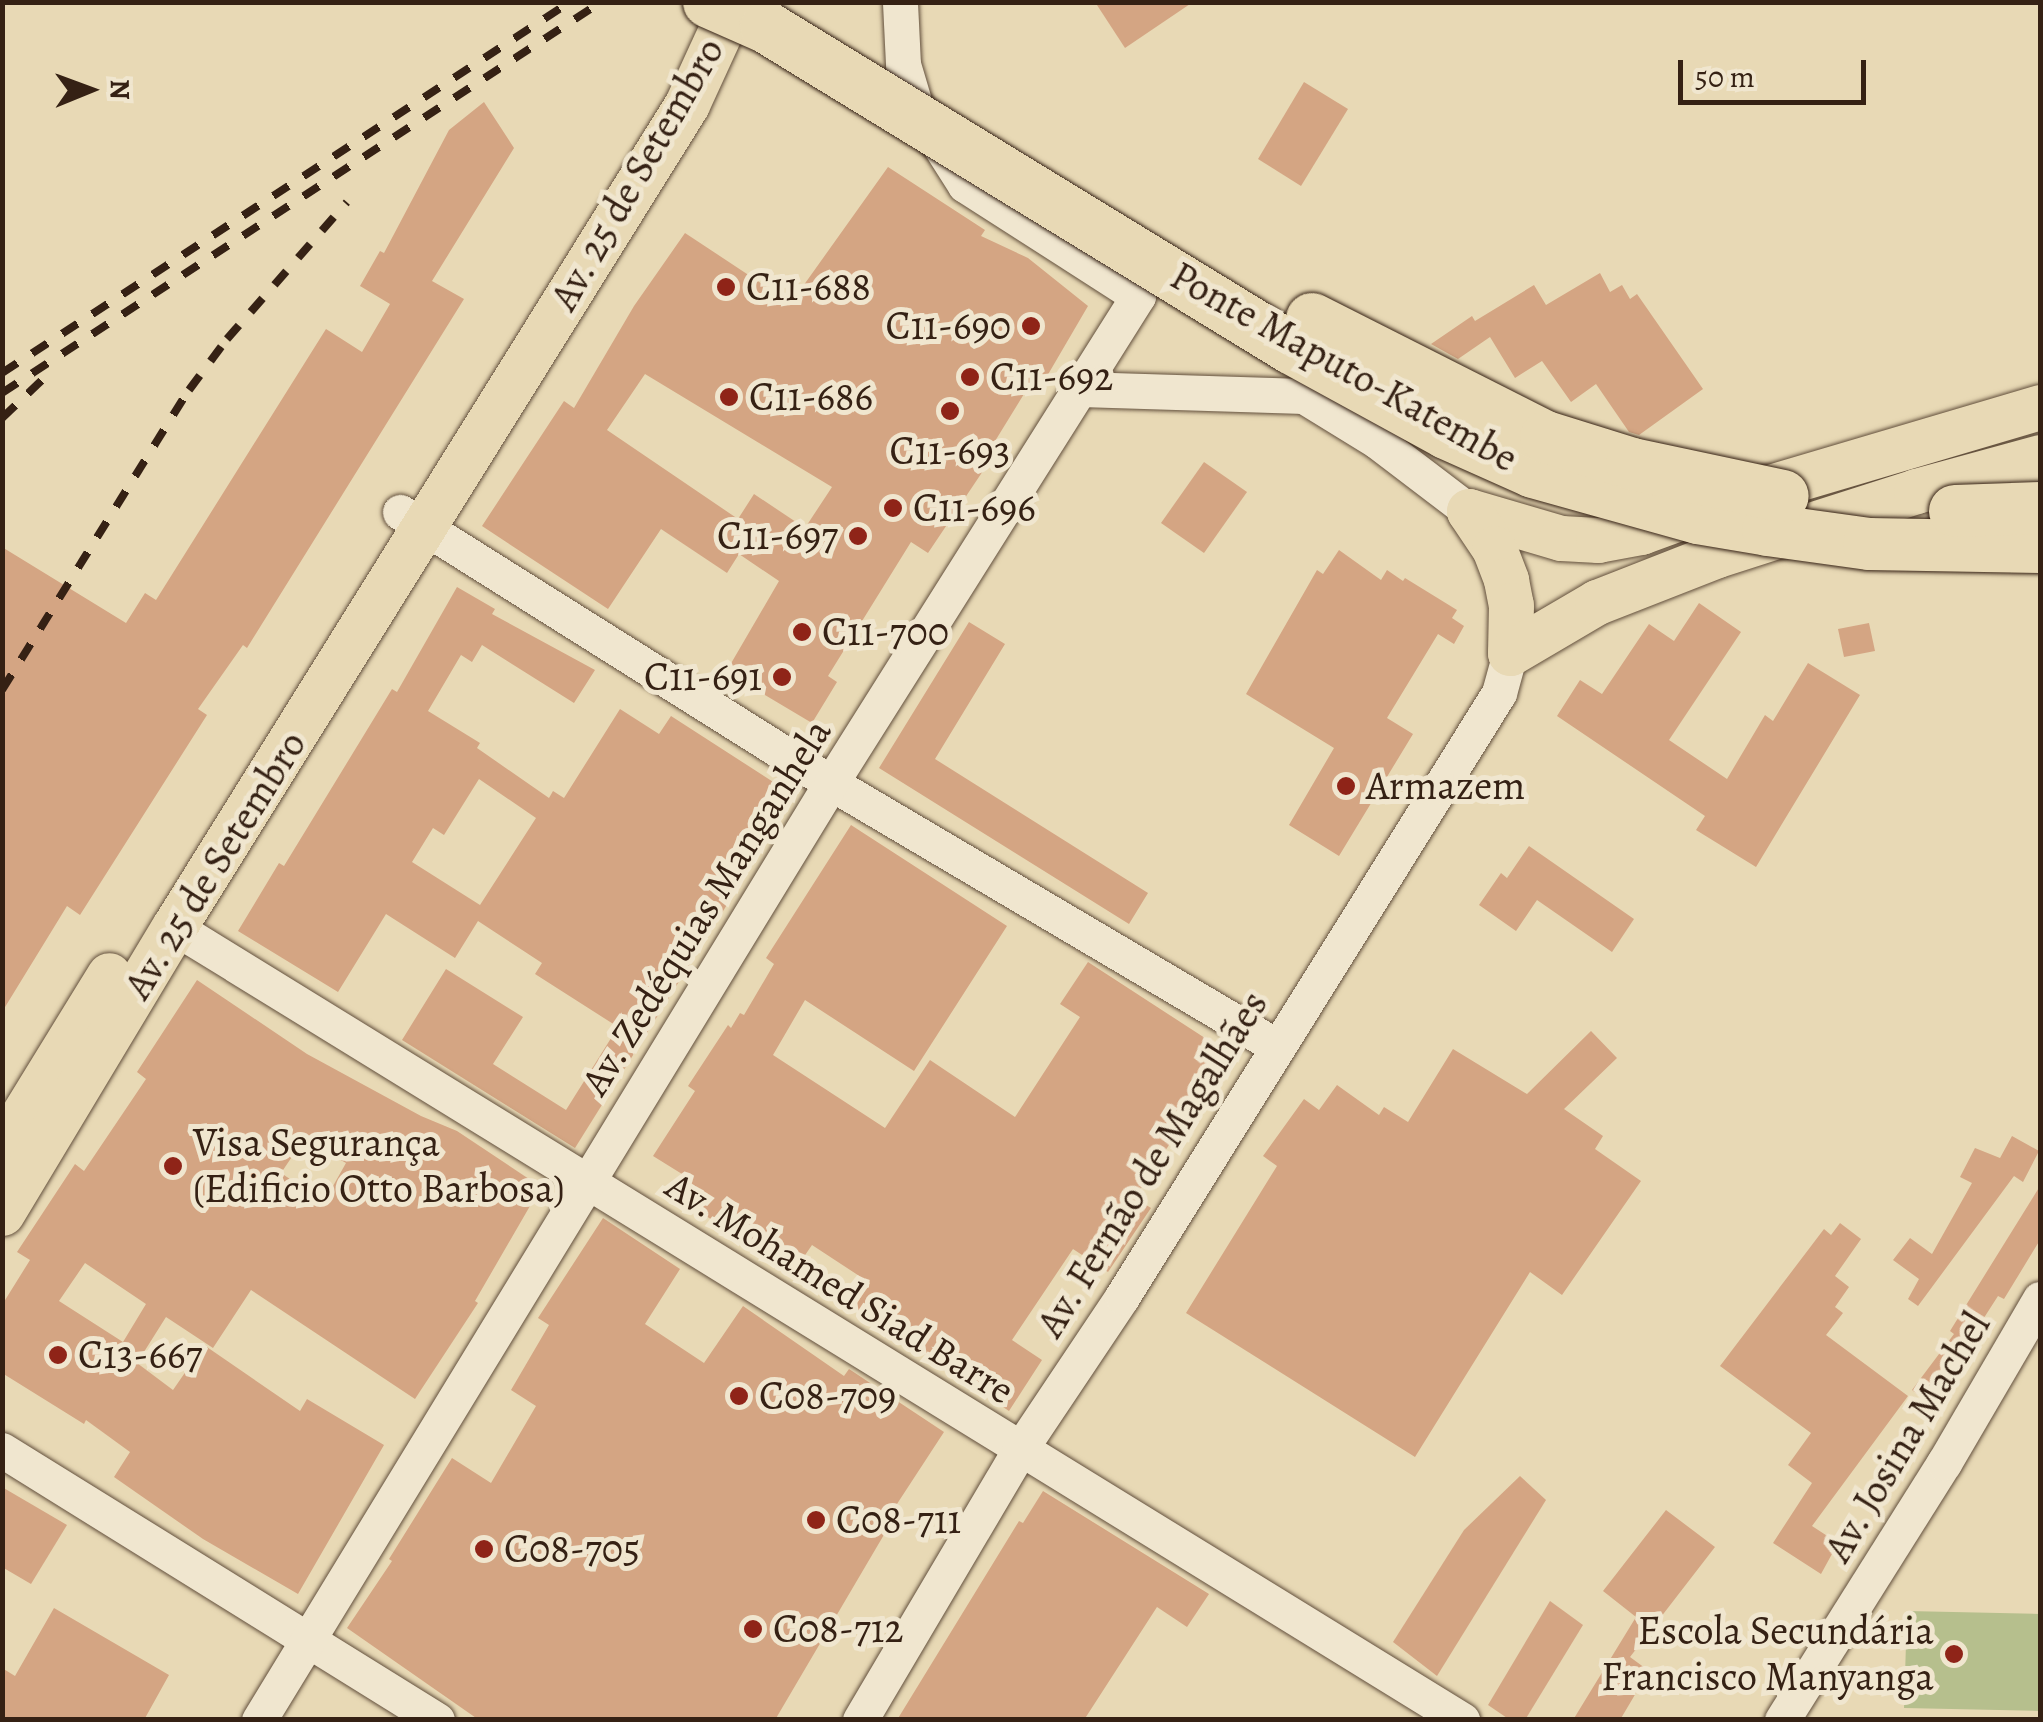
<!DOCTYPE html>
<html>
<head>
<meta charset="utf-8">
<style>
	body { margin:0 }
	#map { position:relative; width:2043px; height:1722px; overflow:hidden; background:#e8d9b5; font-family:Alegreya,serif }
	div>[style] { position:absolute }
	[style*='--x'] { left:calc(var(--x)*1px); top:calc(var(--y)*1px); width:calc(var(--w)*1px); rotate:calc(var(--a)*1deg) }
	.green>* { inset:0; background:#b6bf8d }
	.building>* { inset:0; background:#d4a583 }
	.roads { filter:drop-shadow(0 0 2px #624f3c) drop-shadow(0 0 2px #624f3c) }
	.minor>* { height:35px; margin:-17.5px; padding:0 17.5px; transform-origin:17.5px; border-radius:17.5px; background:#f0e6cf }
	.major>* { height:45px; margin:-22.5px; padding:0 22.5px; transform-origin:22.5px; border-radius:22.5px; background:#e8d9b5 }
	.rail>* { height:8px; margin-top:-4px; transform-origin:0; background:repeating-linear-gradient(90deg,#352114 0 18px,transparent 0 36px) }
	.bridges { filter:drop-shadow(0 0 2px #352114) drop-shadow(0 0 2px #352114) }
	.highway-bridge>* { height:52px; margin:-26px; padding:0 26px; transform-origin:26px; border-radius:26px; background:#e8d9b5 }
	.dots>* { width:28px; height:28px; translate:-50% -50%; box-sizing:border-box; border:5px solid #f0e6cf; border-radius:50% }
	span { translate:-50% -50%; white-space:nowrap; text-align:center; line-height:1.15; -webkit-text-stroke:10px #f0e6cf; paint-order:stroke }
	.street-label { font-size:40px; color:#352114 }
	.poi-label { font-size:40px; color:#352114 }
	.left { translate:0 -50%; text-align:left }
	.right { translate:-100% -50%; text-align:right }
	.frame { position:absolute; inset:0; border:5px solid #352114; pointer-events:none }
	.north { position:absolute; left:40px; top:40px; width:100px; height:100px; -webkit-text-stroke:8px #f0e6cf; paint-order:stroke; rotate:89deg; font-size:28px; font-weight:700; line-height:40px; text-align:center; color:#352114 }
	.north::after { content:''; display:block; margin:auto; width:35px; height:45px; background:#352114; clip-path:polygon(50% 0,100% 100%,50% 72%,0 100%) }
	.scale { position:absolute; left:1678px; top:60px; width:188px; height:45px; box-sizing:border-box; border:5px solid #352114; border-top:0; padding-left:12px; font-size:30px; line-height:35px; white-space:nowrap; color:#352114; -webkit-text-stroke:8px #f0e6cf; paint-order:stroke }
</style>
</head>
<body>
<div id="map">
	<div class="green">
		<div style="clip-path:polygon(1907px 1611px,2040px 1614px,2040px 1711px,1904px 1708px)"></div>
	</div>
	<div class="building">
		<div style="clip-path:polygon(1095px 2px,1193px 2px,1125px 48px)"></div>
		<div style="clip-path:polygon(1304px 82px,1348px 109px,1301px 186px,1258px 159px)"></div>
		<div style="clip-path:polygon(484px 102px,514px 148px,432px 281px,464px 299px,247px 648px,243px 645px,198px 709px,207px 715px,80px 915px,67px 906px,2px 1012px,2px 547px,126px 623px,145px 593px,156px 600px,326px 329px,362px 352px,390px 304px,360px 286px,380px 251px,384px 253px,449px 130px)"></div>
		<div style="clip-path:polygon(evenodd,888px 167px,985px 230px,981px 236px,1028px 258px,1088px 306px,1036px 395px,1027px 389px,984px 459px,989px 462px,928px 553px,911px 542px,828px 676px,837px 682px,812px 723px,726px 672px,779px 581px,739px 554px,727px 573px,661px 529px,608px 609px,482px 526px,564px 401px,574px 408px,634px 306px,685px 233px,791px 303px,888px 167px,645px 374px,832px 487px,805px 528px,754px 494px,738px 519px,607px 430px,645px 374px)"></div>
		<div style="clip-path:polygon(1600px 273px,1610px 292px,1622px 285px,1630px 299px,1637px 294px,1703px 389px,1639px 435px,1629px 432px,1596px 384px,1571px 402px,1542px 361px,1515px 378px,1490px 337px,1458px 359px,1431px 344px,1472px 316px,1475px 321px,1534px 285px,1546px 305px)"></div>
		<div style="clip-path:polygon(1204px 462px,1247px 492px,1204px 553px,1161px 523px)"></div>
		<div style="clip-path:polygon(1339px 550px,1381px 580px,1387px 570px,1403px 581px,1405px 578px,1457px 610px,1452px 618px,1464px 626px,1454px 644px,1438px 634px,1387px 718px,1413px 734px,1339px 856px,1289px 825px,1334px 748px,1246px 694px,1317px 570px,1323px 574px)"></div>
		<div style="clip-path:polygon(evenodd,457px 587px,495px 609px,492px 614px,595px 670px,574px 703px,482px 645px,472px 662px,461px 655px,428px 711px,480px 743px,477px 748px,549px 798px,553px 791px,564px 798px,620px 709px,659px 734px,671px 716px,795px 796px,575px 1148px,402px 1040px,446px 969px,523px 1017px,493px 1064px,566px 1110px,618px 1027px,535px 974px,542px 963px,478px 921px,455px 958px,386px 914px,338px 992px,238px 931px,279px 863px,284px 866px,392px 689px,397px 692px,457px 587px,479px 779px,536px 818px,480px 905px,412px 862px,433px 828px,444px 835px,479px 779px)"></div>
		<div style="clip-path:polygon(1699px 603px,1741px 632px,1669px 740px,1727px 779px,1765px 715px,1773px 721px,1808px 663px,1860px 695px,1756px 867px,1696px 830px,1705px 816px,1557px 716px,1580px 680px,1602px 694px,1649px 624px,1674px 641px)"></div>
		<div style="clip-path:polygon(969px 622px,1005px 644px,935px 759px,1148px 893px,1129px 924px,879px 768px)"></div>
		<div style="clip-path:polygon(1869px 623px,1875px 651px,1844px 657px,1838px 629px)"></div>
		<div style="clip-path:polygon(851px 825px,1007px 926px,914px 1071px,805px 1000px,773px 1055px,885px 1128px,930px 1060px,1015px 1117px,1080px 1017px,1060px 1004px,1088px 962px,1228px 1053px,1135px 1198px,1151px 1208px,1108px 1272px,1073px 1249px,1012px 1340px,1042px 1360px,1009px 1411px,854px 1308px,870px 1283px,812px 1245px,799px 1264px,759px 1237px,753px 1246px,670px 1193px,682px 1174px,653px 1156px,695px 1091px,688px 1086px,728px 1025px,731px 1028px,740px 1013px,744px 1015px,774px 964px,766px 958px)"></div>
		<div style="clip-path:polygon(1529px 846px,1634px 919px,1612px 952px,1537px 900px,1516px 931px,1479px 905px,1501px 873px,1507px 878px)"></div>
		<div style="clip-path:polygon(evenodd,197px 980px,307px 1054px,421px 1116px,457px 1131px,541px 1187px,475px 1301px,478px 1303px,415px 1399px,251px 1290px,213px 1348px,166px 1317px,137px 1363px,173px 1390px,204px 1345px,300px 1411px,307px 1399px,384px 1445px,298px 1594px,203px 1539px,114px 1477px,130px 1452px,86px 1420px,84px 1424px,2px 1373px,2px 1305px,30px 1260px,17px 1252px,75px 1164px,84px 1171px,146px 1079px,137px 1072px,197px 980px,304px 1139px,346px 1163px,324px 1202px,281px 1173px,304px 1139px,197px 980px,85px 1263px,146px 1304px,123px 1342px,59px 1301px,85px 1263px)"></div>
		<div style="clip-path:polygon(1591px 1031px,1617px 1058px,1564px 1109px,1603px 1136px,1595px 1149px,1641px 1181px,1562px 1295px,1530px 1272px,1415px 1457px,1186px 1313px,1277px 1166px,1263px 1156px,1304px 1099px,1319px 1110px,1337px 1085px,1379px 1115px,1384px 1107px,1408px 1122px,1453px 1049px,1527px 1094px)"></div>
		<div style="clip-path:polygon(2012px 1136px,2039px 1151px,2023px 1182px,2014px 1176px,1918px 1306px,1908px 1299px,1919px 1279px,1893px 1260px,1910px 1238px,1932px 1254px,1972px 1183px,1960px 1177px,1975px 1148px,2000px 1158px)"></div>
		<div style="clip-path:polygon(2040px 1186px,2040px 1240px,2004px 1299px,1998px 1296px,1953px 1366px,1959px 1370px,1933px 1406px,1912px 1390px,1954px 1334px,1950px 1331px)"></div>
		<div style="clip-path:polygon(603px 1218px,680px 1269px,645px 1324px,704px 1363px,743px 1306px,844px 1376px,849px 1369px,944px 1432px,880px 1530px,885px 1533px,775px 1720px,479px 1720px,347px 1628px,392px 1561px,389px 1559px,452px 1458px,491px 1483px,536px 1406px,511px 1390px,549px 1325px,538px 1318px)"></div>
		<div style="clip-path:polygon(1840px 1223px,1861px 1239px,1835px 1276px,1849px 1287px,1835px 1307px,1843px 1313px,1826px 1335px,1908px 1396px,1812px 1526px,1838px 1543px,1821px 1574px,1773px 1543px,1812px 1483px,1788px 1465px,1811px 1433px,1720px 1366px,1824px 1229px,1831px 1235px)"></div>
		<div style="clip-path:polygon(1520px 1476px,1546px 1500px,1437px 1676px,1393px 1642px,1464px 1530px)"></div>
		<div style="clip-path:polygon(2px 1487px,67px 1525px,31px 1584px,2px 1567px)"></div>
		<div style="clip-path:polygon(1043px 1491px,1209px 1594px,1187px 1627px,1157px 1607px,1084px 1720px,897px 1720px,1019px 1521px,1023px 1523px)"></div>
		<div style="clip-path:polygon(1666px 1510px,1715px 1547px,1630px 1657px,1649px 1671px,1620px 1720px,1573px 1720px,1636px 1617px,1603px 1591px)"></div>
		<div style="clip-path:polygon(1550px 1601px,1583px 1625px,1525px 1720px,1510px 1720px,1488px 1705px)"></div>
		<div style="clip-path:polygon(54px 1608px,169px 1675px,144px 1720px,2px 1720px,2px 1668px,15px 1676px)"></div>
	</div>
	<div class="roads">
		<div class="minor">
			<div style="--x:1080;--y:389;--w:224;--a:1.8"></div>
			<div style="--x:1304;--y:396;--w:86;--a:31.7"></div>
			<div style="--x:1377;--y:441;--w:116;--a:37.3"></div>
			<div style="--x:400;--y:512;--w:509;--a:32.16"></div>
			<div style="--x:831;--y:783;--w:517;--a:30.58"></div>
			<div style="--x:174;--y:927;--w:1513;--a:31.62"></div>
			<div style="--x:2;--y:1450;--w:512;--a:31.83"></div>
			<div style="--x:259;--y:1720;--w:1098;--a:-58.6"></div>
			<div style="--x:831;--y:783;--w:576;--a:-57.77"></div>
			<div style="--x:1138;--y:296;--w:206;--a:-147.3"></div>
			<div style="--x:965;--y:185;--w:91;--a:-122.5"></div>
			<div style="--x:916;--y:108;--w:46;--a:-106.5"></div>
			<div style="--x:903;--y:64;--w:62;--a:-92.8"></div>
			<div style="--x:860;--y:1720;--w:312;--a:-59.4"></div>
			<div style="--x:1019;--y:1451;--w:185;--a:-56.2"></div>
			<div style="--x:1122;--y:1297;--w:712;--a:-58.03"></div>
			<div style="--x:1499;--y:693;--w:41;--a:-74.6"></div>
			<div style="--x:1782;--y:1720;--w:304;--a:-57.8"></div>
			<div style="--x:1944;--y:1463;--w:190;--a:-59.7"></div>
		</div>
		<div class="major">
			<div style="--x:1469;--y:511;--w:96;--a:16.4"></div>
			<div style="--x:1561;--y:538;--w:37;--a:3"></div>
			<div style="--x:1598;--y:540;--w:44;--a:-10.5"></div>
			<div style="--x:1641;--y:532;--w:101;--a:-20.2"></div>
			<div style="--x:1736;--y:497;--w:317;--a:-16.5"></div>
			<div style="--x:1469;--y:511;--w:45;--a:56"></div>
			<div style="--x:1494;--y:548;--w:34;--a:69"></div>
			<div style="--x:1506;--y:580;--w:25;--a:79"></div>
			<div style="--x:1511;--y:605;--w:48;--a:91.2"></div>
			<div style="--x:1510;--y:653;--w:101;--a:-30.4"></div>
			<div style="--x:1597;--y:602;--w:129;--a:-21.4"></div>
			<div style="--x:1717;--y:555;--w:209;--a:-17.8"></div>
			<div style="--x:1916;--y:491;--w:129;--a:-15.3"></div>
			<div style="--x:2;--y:1149;--w:204;--a:-58.4"></div>
			<div style="--x:2;--y:1213;--w:334;--a:-59"></div>
			<div style="--x:174;--y:927;--w:970;--a:-58.06"></div>
			<div style="--x:687;--y:104;--w:91;--a:-65.4"></div>
		</div>
	</div>
	<div class="rail">
		<div style="--x:2;--y:373;--w:678;--a:-33.15"></div>
		<div style="--x:2;--y:393;--w:715;--a:-33.13"></div>
		<div style="--x:2;--y:418;--w:55;--a:-43.5"></div>
		<div style="--x:2;--y:690;--w:354;--a:-58.1"></div>
		<div style="--x:189;--y:390;--w:64;--a:-53.3"></div>
		<div style="--x:227;--y:339;--w:182;--a:-48.8"></div>
	</div>
	<div class="bridges">
		<div class="highway-bridge">
			<div style="--x:709;--y:2;--w:62;--a:23.7"></div>
			<div style="--x:766;--y:27;--w:615;--a:31.44"></div>
			<div style="--x:1291;--y:348;--w:177;--a:28.7"></div>
			<div style="--x:1446;--y:433;--w:95;--a:24.1"></div>
			<div style="--x:1533;--y:472;--w:171;--a:15.6"></div>
			<div style="--x:1698;--y:518;--w:71;--a:9.7"></div>
			<div style="--x:1768;--y:530;--w:102;--a:7.9"></div>
			<div style="--x:1869;--y:544;--w:171;--a:1"></div>
			<div style="--x:1312;--y:319;--w:262;--a:26.8"></div>
			<div style="--x:1546;--y:437;--w:90;--a:17.4"></div>
			<div style="--x:1632;--y:464;--w:154;--a:12"></div>
			<div style="--x:1955;--y:511;--w:85;--a:-2"></div>
		</div>
	</div>
	<div class="dots">
		<div style="left:726px;top:287px;background:#8f2418"></div>
		<div style="left:1031px;top:326px;background:#8f2418"></div>
		<div style="left:970px;top:377px;background:#8f2418"></div>
		<div style="left:729px;top:397px;background:#8f2418"></div>
		<div style="left:950px;top:411px;background:#8f2418"></div>
		<div style="left:893px;top:508px;background:#8f2418"></div>
		<div style="left:858px;top:536px;background:#8f2418"></div>
		<div style="left:802px;top:632px;background:#8f2418"></div>
		<div style="left:782px;top:677px;background:#8f2418"></div>
		<div style="left:1346px;top:786px;background:#8f2418"></div>
		<div style="left:173px;top:1166px;background:#8f2418"></div>
		<div style="left:58px;top:1355px;background:#8f2418"></div>
		<div style="left:739px;top:1396px;background:#8f2418"></div>
		<div style="left:816px;top:1520px;background:#8f2418"></div>
		<div style="left:484px;top:1549px;background:#8f2418"></div>
		<div style="left:753px;top:1629px;background:#8f2418"></div>
		<div style="left:1954px;top:1654px;background:#8f2418"></div>
	</div>
	<div class="street-label">
		<span style="left:637px;top:174px;rotate:-60deg">Av. 25 de Setembro</span>
		<span style="left:1344px;top:367px;rotate:29deg">Ponte Maputo-Katembe</span>
		<span style="left:215px;top:865px;rotate:-58deg">Av. 25 de Setembro</span>
		<span style="left:706px;top:907px;rotate:-58deg">Av. Zedéquias Manganhela</span>
		<span style="left:1152px;top:1164px;rotate:-58deg">Av. Fernão de Magalhães</span>
		<span style="left:840px;top:1288px;rotate:32deg">Av. Mohamed Siad Barre</span>
		<span style="left:1907px;top:1437px;rotate:-59deg">Av. Josina Machel</span>
	</div>
	<div class="poi-label">
		<span class="left" style="left:746px;top:287px">C11-688</span>
		<span class="right" style="left:1011px;top:326px">C11-690</span>
		<span class="left" style="left:990px;top:377px">C11-692</span>
		<span class="left" style="left:749px;top:397px">C11-686</span>
		<span style="left:950px;top:451px">C11-693</span>
		<span class="left" style="left:913px;top:508px">C11-696</span>
		<span class="right" style="left:838px;top:536px">C11-697</span>
		<span class="left" style="left:822px;top:632px">C11-700</span>
		<span class="right" style="left:762px;top:677px">C11-691</span>
		<span class="left" style="left:1366px;top:786px">Armazem</span>
		<span class="left" style="left:193px;top:1166px">Visa Segurança<br>(Edificio Otto Barbosa)</span>
		<span class="left" style="left:78px;top:1355px">C13-667</span>
		<span class="left" style="left:759px;top:1396px">C08-709</span>
		<span class="left" style="left:836px;top:1520px">C08-711</span>
		<span class="left" style="left:504px;top:1549px">C08-705</span>
		<span class="left" style="left:773px;top:1629px">C08-712</span>
		<span class="right" style="left:1934px;top:1654px">Escola Secundária<br>Francisco Manyanga</span>
	</div>
	<div class="frame"></div>
	<div class="north">N</div>
	<div class="scale">50 m</div>
</div>
</body>
</html>
